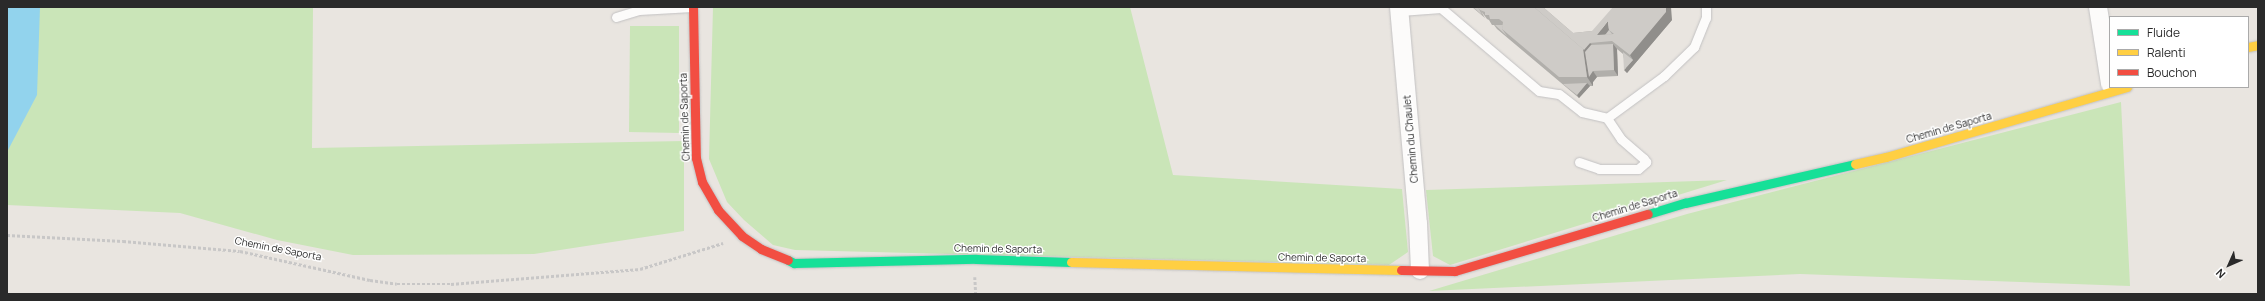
<!DOCTYPE html>
<html>
<head>
<meta charset="utf-8">
<style>
	body { margin:0 }
	#map { position:relative; width:2265px; height:301px; overflow:hidden; background:#e9e5e0; font-family:Manrope,sans-serif }
	div>[style] { position:absolute }
	[style*='--x'] { left:calc(var(--x)*1px); top:calc(var(--y)*1px); width:calc(var(--w)*1px); rotate:calc(var(--a)*1deg) }
	.green>* { inset:0; background:#cae5b8 }
	.water>* { inset:0; background:#92d3ed }
	.path>* { height:2.5px; margin-top:-1.25px; transform-origin:0; background:repeating-linear-gradient(90deg,#c8c7c7 0 3px,transparent 0 5px) }
	.roads { filter:drop-shadow(0 0 1px #c2c1c2) drop-shadow(0 0 1px #c2c1c2) }
	.lane>* { height:9px; margin:-4.5px; padding:0 4.5px; transform-origin:4.5px; border-radius:4.5px; background:#fcfbfa }
	.street>* { height:18px; margin:-9px; padding:0 9px; transform-origin:9px; border-radius:9px; background:#fcfbfa }
	.fast>* { height:9px; margin:-4.5px; padding:0 4.5px; transform-origin:4.5px; border-radius:4.5px; background:#16e098 }
	.slow>* { height:9px; margin:-4.5px; padding:0 4.5px; transform-origin:4.5px; border-radius:4.5px; background:#ffcf43 }
	.jam>* { height:9px; margin:-4.5px; padding:0 4.5px; transform-origin:4.5px; border-radius:4.5px; background:#f24e42 }
	.wall>* { inset:0; background:#b1afab }
	.shaded-wall>* { inset:0; background:#908e8b }
	.building>* { inset:0; background:#cecbc7 }
	span { translate:-50% -50%; white-space:nowrap; text-align:center; line-height:1.15; -webkit-text-stroke:3px #fff; paint-order:stroke }
	.street-label { font-size:10px; color:#2a2a2a }
	.frame { position:absolute; inset:0; border:8px solid #2a2a2a; pointer-events:none }
	.legend { position:absolute; left:2109px; top:16px; width:140px; height:72px; box-sizing:border-box; background:#fff; border:1px solid #aaa; margin:0; padding:5px 7px; list-style:none; font-size:12px; color:#2a2a2a }
	.legend li { display:flex; align-items:center; gap:8px; height:20px }
	.legend b { width:20px; border:1px solid #aaa }
	.north { position:absolute; left:2209px; top:245px; width:40px; height:40px; -webkit-text-stroke:3px #fff; paint-order:stroke; rotate:225deg; font-size:11px; font-weight:700; line-height:16px; text-align:center; color:#2a2a2a }
	.north::after { content:''; display:block; margin:auto; width:14px; height:18px; background:#2a2a2a; clip-path:polygon(50% 0,100% 100%,50% 72%,0 100%) }
</style>
</head>
<body>
<div id="map">
	<div class="green">
		<div style="clip-path:polygon(7px 7px,313px 7px,312px 148px,684px 141px,684px 231px,534px 254px,353px 255px,277px 240px,180px 213px,7px 205px)"></div>
		<div style="clip-path:polygon(713px 7px,1130px 7px,1173px 175px,1402px 189px,1408px 252px,1389px 265px,795px 250px,773px 245px,744px 220px,727px 202px,709px 159px)"></div>
		<div style="clip-path:polygon(630px 26px,679px 26px,679px 133px,629px 132px)"></div>
		<div style="clip-path:polygon(2121px 102px,2130px 286px,1800px 274px,1429px 291px,1687px 214px)"></div>
		<div style="clip-path:polygon(1727px 180px,1450px 265px,1433px 256px,1426px 190px)"></div>
	</div>
	<div class="water">
		<div style="clip-path:polygon(7px 7px,40px 7px,37px 95px,7px 152px)"></div>
	</div>
	<div class="path">
		<div style="--x:7;--y:235;--w:116;--a:3"></div>
		<div style="--x:123;--y:241;--w:117;--a:4.9"></div>
		<div style="--x:240;--y:251;--w:133;--a:12.6"></div>
		<div style="--x:370;--y:280;--w:27;--a:8"></div>
		<div style="--x:397;--y:284;--w:54;--a:0"></div>
		<div style="--x:451;--y:284;--w:190;--a:-4.5"></div>
		<div style="--x:640;--y:269;--w:87;--a:-17.4"></div>
		<div style="--x:975;--y:277;--w:17;--a:87"></div>
	</div>
	<div class="roads">
		<div class="lane">
			<div style="--x:1400;--y:11;--w:41;--a:-4.2"></div>
			<div style="--x:1441;--y:8;--w:128;--a:40.3"></div>
			<div style="--x:1539;--y:91;--w:20;--a:9"></div>
			<div style="--x:1559;--y:94;--w:29;--a:38"></div>
			<div style="--x:1582;--y:112;--w:26;--a:13"></div>
			<div style="--x:1607;--y:118;--w:71;--a:-36.4"></div>
			<div style="--x:1664;--y:76;--w:42;--a:-44"></div>
			<div style="--x:1694;--y:47;--w:31;--a:-68"></div>
			<div style="--x:1706;--y:18;--w:11;--a:-90"></div>
			<div style="--x:616;--y:17;--w:24;--a:-17"></div>
			<div style="--x:639;--y:10;--w:53;--a:-3.2"></div>
			<div style="--x:1579;--y:162;--w:21;--a:19"></div>
			<div style="--x:1599;--y:169;--w:39;--a:0"></div>
			<div style="--x:1638;--y:169;--w:11;--a:-41"></div>
			<div style="--x:1646;--y:162;--w:4;--a:-124"></div>
			<div style="--x:1644;--y:159;--w:30;--a:-139"></div>
			<div style="--x:1621;--y:139;--w:25;--a:-124"></div>
		</div>
		<div class="street">
			<div style="--x:1399;--y:7;--w:217;--a:85"></div>
			<div style="--x:1418;--y:223;--w:47;--a:87.6"></div>
			<div style="--x:2098;--y:7;--w:78;--a:81.1"></div>
		</div>
		<div class="fast">
			<div style="--x:1648;--y:214;--w:39;--a:-17"></div>
			<div style="--x:1685;--y:203;--w:174;--a:-12.9"></div>
			<div style="--x:788;--y:260;--w:7;--a:27"></div>
			<div style="--x:794;--y:263;--w:182;--a:-1.3"></div>
			<div style="--x:976;--y:259;--w:95;--a:1.8"></div>
		</div>
		<div class="slow">
			<div style="--x:2248;--y:47;--w:10;--a:-11"></div>
			<div style="--x:1855;--y:164;--w:32;--a:-13"></div>
			<div style="--x:1886;--y:157;--w:251;--a:-16.2"></div>
			<div style="--x:1071;--y:262;--w:330;--a:1.4"></div>
		</div>
		<div class="jam">
			<div style="--x:693;--y:7;--w:151;--a:88.9"></div>
			<div style="--x:696;--y:158;--w:25;--a:76"></div>
			<div style="--x:702;--y:182;--w:32;--a:60"></div>
			<div style="--x:718;--y:210;--w:35;--a:47"></div>
			<div style="--x:742;--y:236;--w:23;--a:34"></div>
			<div style="--x:761;--y:249;--w:29;--a:22"></div>
			<div style="--x:1401;--y:270;--w:54;--a:1.1"></div>
			<div style="--x:1455;--y:271;--w:201;--a:-16.5"></div>
		</div>
	</div>
	<div class="wall">
		<div style="clip-path:polygon(1472px 7px,1543px 7px,1573px 33px,1592px 31px,1672px 20px,1627px 73px,1623px 54px,1617px 49px,1618px 76px,1597px 77px,1593px 82px,1593px 86px,1590px 86px,1579px 98px,1497px 29px,1494px 25px,1492px 25px,1489px 20px,1487px 19px,1481px 11px,1485px 18px)"></div>
	</div>
	<div class="shaded-wall">
		<div style="clip-path:polygon(1666px 7px,1671px 7px,1672px 20px,1627px 73px,1624px 70px,1633px 60px,1630px 55px)"></div>
		<div style="clip-path:polygon(1608px 21px,1609px 30px,1605px 40px,1597px 35px)"></div>
		<div style="clip-path:polygon(1590px 43px,1596px 50px,1593px 71px,1597px 77px,1593px 82px,1593px 86px,1587px 77px,1583px 49px)"></div>
		<div style="clip-path:polygon(1613px 44px,1617px 49px,1618px 76px,1614px 70px)"></div>
		<div style="clip-path:polygon(1587px 83px,1590px 86px,1579px 98px,1577px 95px)"></div>
	</div>
	<div class="building">
		<div style="clip-path:polygon(1473px 7px,1478px 7px,1482px 15px)"></div>
		<div style="clip-path:polygon(1478px 7px,1534px 7px,1583px 49px,1587px 77px,1559px 77px,1502px 29px,1503px 22px,1499px 19px,1490px 19px,1489px 15px,1485px 15px,1485px 12px,1480px 10px)"></div>
		<div style="clip-path:polygon(evenodd,1534px 7px,1543px 7px,1573px 33px,1592px 31px,1613px 7px,1666px 7px,1666px 12px,1630px 55px,1612px 41px,1590px 43px,1584px 50px,1534px 7px,1608px 21px,1609px 30px,1614px 34px,1597px 35px,1608px 21px)"></div>
		<div style="clip-path:polygon(1495px 25px,1503px 25px,1502px 29px,1507px 36px)"></div>
		<div style="clip-path:polygon(1609px 30px,1612px 34px,1605px 35px)"></div>
		<div style="clip-path:polygon(1613px 44px,1614px 70px,1593px 71px,1589px 77px,1585px 52px,1591px 45px)"></div>
		<div style="clip-path:polygon(1623px 52px,1633px 60px,1624px 70px)"></div>
		<div style="clip-path:polygon(1587px 83px,1577px 95px,1563px 84px)"></div>
	</div>
	<div class="street-label">
		<span style="left:685px;top:117px;rotate:-92deg">Chemin de Saporta</span>
		<span style="left:1949px;top:128px;rotate:-16deg">Chemin de Saporta</span>
		<span style="left:1411px;top:139px;rotate:-95deg">Chemin du Chaulet</span>
		<span style="left:1635px;top:206px;rotate:-17deg">Chemin de Saporta</span>
		<span style="left:278px;top:249px;rotate:11deg">Chemin de Saporta</span>
		<span style="left:998px;top:249px;rotate:1deg">Chemin de Saporta</span>
		<span style="left:1322px;top:258px;rotate:1deg">Chemin de Saporta</span>
	</div>
	<div class="frame"></div>
	<ul class="legend">
	<li><b style="height:5px;background:#16e098"></b>Fluide</li>
	<li><b style="height:5px;background:#ffcf43"></b>Ralenti</li>
	<li><b style="height:5px;background:#f24e42"></b>Bouchon</li>
	</ul>
	<div class="north">N</div>
</div>
</body>
</html>
